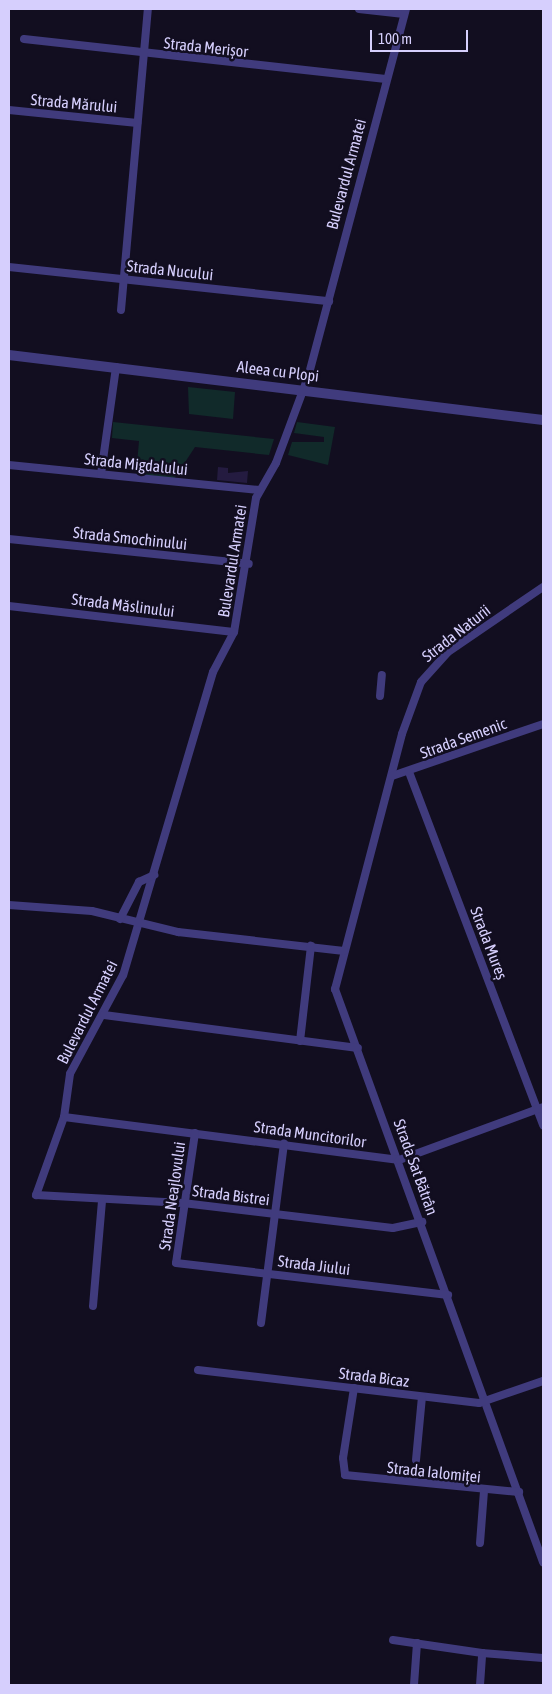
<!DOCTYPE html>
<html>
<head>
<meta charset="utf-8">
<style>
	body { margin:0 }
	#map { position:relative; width:552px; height:1694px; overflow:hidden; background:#120e20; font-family:"Asap Condensed",sans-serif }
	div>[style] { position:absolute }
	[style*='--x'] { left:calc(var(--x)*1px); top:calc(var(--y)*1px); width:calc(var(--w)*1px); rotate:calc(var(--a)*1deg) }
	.green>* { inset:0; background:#112a2a }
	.building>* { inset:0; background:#241b40 }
	.minor>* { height:8px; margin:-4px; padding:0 4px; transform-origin:4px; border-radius:4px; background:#403b7d }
	.tertiary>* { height:10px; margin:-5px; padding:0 5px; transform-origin:5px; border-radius:5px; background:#403b7d }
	span { translate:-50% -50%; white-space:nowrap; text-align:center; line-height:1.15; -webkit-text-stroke:5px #120e20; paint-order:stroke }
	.street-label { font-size:16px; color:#d6cffd }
	.frame { position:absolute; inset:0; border:10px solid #d6cffd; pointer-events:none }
	.scale { position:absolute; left:370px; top:30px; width:98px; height:22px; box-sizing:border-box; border:2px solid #d6cffd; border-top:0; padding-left:6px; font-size:15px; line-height:18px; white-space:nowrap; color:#d6cffd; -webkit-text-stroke:4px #120e20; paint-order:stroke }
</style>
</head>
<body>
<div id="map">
	<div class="green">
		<div style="clip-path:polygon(188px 387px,235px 392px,233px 419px,189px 414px)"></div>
		<div style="clip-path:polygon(113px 422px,274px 439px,269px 455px,195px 447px,174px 479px,136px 475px,139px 441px,112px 438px)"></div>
		<div style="clip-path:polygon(297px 422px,335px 427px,328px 465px,288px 455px,292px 442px,324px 442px,324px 437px,294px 433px)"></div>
	</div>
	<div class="building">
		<div style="clip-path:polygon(218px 467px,228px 468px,228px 473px,248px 471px,247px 483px,217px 480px)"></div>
	</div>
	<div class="minor">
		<div style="--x:359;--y:9;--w:45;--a:6.3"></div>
		<div style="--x:406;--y:9;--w:381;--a:104.9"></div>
		<div style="--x:308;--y:377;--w:92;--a:110.4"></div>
		<div style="--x:276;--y:463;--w:40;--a:119.7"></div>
		<div style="--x:256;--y:498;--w:136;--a:99.3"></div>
		<div style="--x:234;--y:632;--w:45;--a:117.7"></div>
		<div style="--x:213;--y:672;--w:316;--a:106.5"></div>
		<div style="--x:123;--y:975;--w:112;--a:118.2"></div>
		<div style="--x:70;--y:1074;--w:43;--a:97.9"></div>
		<div style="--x:64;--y:1117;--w:83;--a:109.7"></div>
		<div style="--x:36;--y:1195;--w:147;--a:3.1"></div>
		<div style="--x:183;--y:1203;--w:211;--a:6.8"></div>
		<div style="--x:393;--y:1228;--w:30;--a:-12"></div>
		<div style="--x:24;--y:39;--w:364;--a:6.3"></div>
		<div style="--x:9;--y:110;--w:129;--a:5.8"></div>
		<div style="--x:9;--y:267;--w:322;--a:6.1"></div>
		<div style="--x:121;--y:310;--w:302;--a:-84.9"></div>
		<div style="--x:9;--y:465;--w:252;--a:5.7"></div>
		<div style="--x:101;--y:474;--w:108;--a:-82"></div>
		<div style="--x:9;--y:539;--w:241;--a:5.9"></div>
		<div style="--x:543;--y:587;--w:115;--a:145.6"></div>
		<div style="--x:448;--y:652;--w:40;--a:132"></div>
		<div style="--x:421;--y:682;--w:55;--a:110.1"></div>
		<div style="--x:402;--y:734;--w:264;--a:104.7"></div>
		<div style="--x:335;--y:989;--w:610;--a:70.05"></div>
		<div style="--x:9;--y:606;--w:226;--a:6.6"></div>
		<div style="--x:380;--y:696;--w:21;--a:-85"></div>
		<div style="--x:409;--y:772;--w:378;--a:69.2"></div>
		<div style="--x:392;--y:776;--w:160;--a:-19"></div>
		<div style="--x:9;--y:905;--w:83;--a:4.1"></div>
		<div style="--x:92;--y:911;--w:89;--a:13.7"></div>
		<div style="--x:178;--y:932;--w:167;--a:6.5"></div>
		<div style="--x:120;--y:919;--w:42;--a:-62.8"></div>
		<div style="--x:139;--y:882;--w:17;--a:-25"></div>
		<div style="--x:104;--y:1015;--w:256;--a:7.4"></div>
		<div style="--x:300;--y:1041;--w:96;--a:-83.4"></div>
		<div style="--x:64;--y:1117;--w:338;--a:7.3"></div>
		<div style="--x:399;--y:1160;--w:153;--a:-20.2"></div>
		<div style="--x:195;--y:1133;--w:131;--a:98.3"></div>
		<div style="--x:176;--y:1263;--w:274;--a:6.7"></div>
		<div style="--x:93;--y:1306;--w:106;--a:-85.1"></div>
		<div style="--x:261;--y:1323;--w:181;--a:-82.7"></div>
		<div style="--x:198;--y:1370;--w:283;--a:6.7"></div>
		<div style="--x:479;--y:1403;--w:68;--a:-19"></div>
		<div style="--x:354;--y:1388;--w:71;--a:98.9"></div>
		<div style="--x:343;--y:1458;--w:17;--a:83"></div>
		<div style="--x:345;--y:1475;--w:175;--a:5.6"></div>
		<div style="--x:416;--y:1460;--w:63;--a:-84.6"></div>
		<div style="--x:480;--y:1543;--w:52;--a:-85.6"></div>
		<div style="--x:393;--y:1640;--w:90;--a:8.3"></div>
		<div style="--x:414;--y:1685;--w:42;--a:-85.9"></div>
		<div style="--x:480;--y:1685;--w:32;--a:-86"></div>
		<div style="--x:482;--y:1653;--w:61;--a:4.7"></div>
	</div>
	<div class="tertiary">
		<div style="--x:9;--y:355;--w:538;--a:6.94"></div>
	</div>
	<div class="street-label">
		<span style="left:206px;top:47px;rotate:6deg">Strada Merișor</span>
		<span style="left:74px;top:103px;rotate:5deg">Strada Mărului</span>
		<span style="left:346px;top:174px;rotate:-75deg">Bulevardul Armatei</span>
		<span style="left:170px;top:270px;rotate:6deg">Strada Nucului</span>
		<span style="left:278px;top:371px;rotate:7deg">Aleea cu Plopi</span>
		<span style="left:136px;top:464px;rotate:6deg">Strada Migdalului</span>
		<span style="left:130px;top:538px;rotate:6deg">Strada Smochinului</span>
		<span style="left:232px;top:561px;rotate:-81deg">Bulevardul Armatei</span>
		<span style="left:123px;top:605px;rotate:7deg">Strada Măslinului</span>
		<span style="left:456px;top:633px;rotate:-38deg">Strada Naturii</span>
		<span style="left:463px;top:738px;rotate:-20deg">Strada Semenic</span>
		<span style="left:489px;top:943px;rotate:69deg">Strada Mureș</span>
		<span style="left:87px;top:1012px;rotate:-63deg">Bulevardul Armatei</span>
		<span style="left:310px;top:1134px;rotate:8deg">Strada Muncitorilor</span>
		<span style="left:416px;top:1167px;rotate:70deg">Strada Sat Bătrân</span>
		<span style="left:231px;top:1195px;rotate:7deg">Strada Bistrei</span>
		<span style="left:172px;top:1196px;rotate:-82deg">Strada Neajlovului</span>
		<span style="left:314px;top:1265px;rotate:7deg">Strada Jiului</span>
		<span style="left:374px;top:1377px;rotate:7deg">Strada Bicaz</span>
		<span style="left:434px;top:1472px;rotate:6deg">Strada Ialomiței</span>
	</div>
	<div class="frame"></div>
	<div class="scale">100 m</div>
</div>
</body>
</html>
